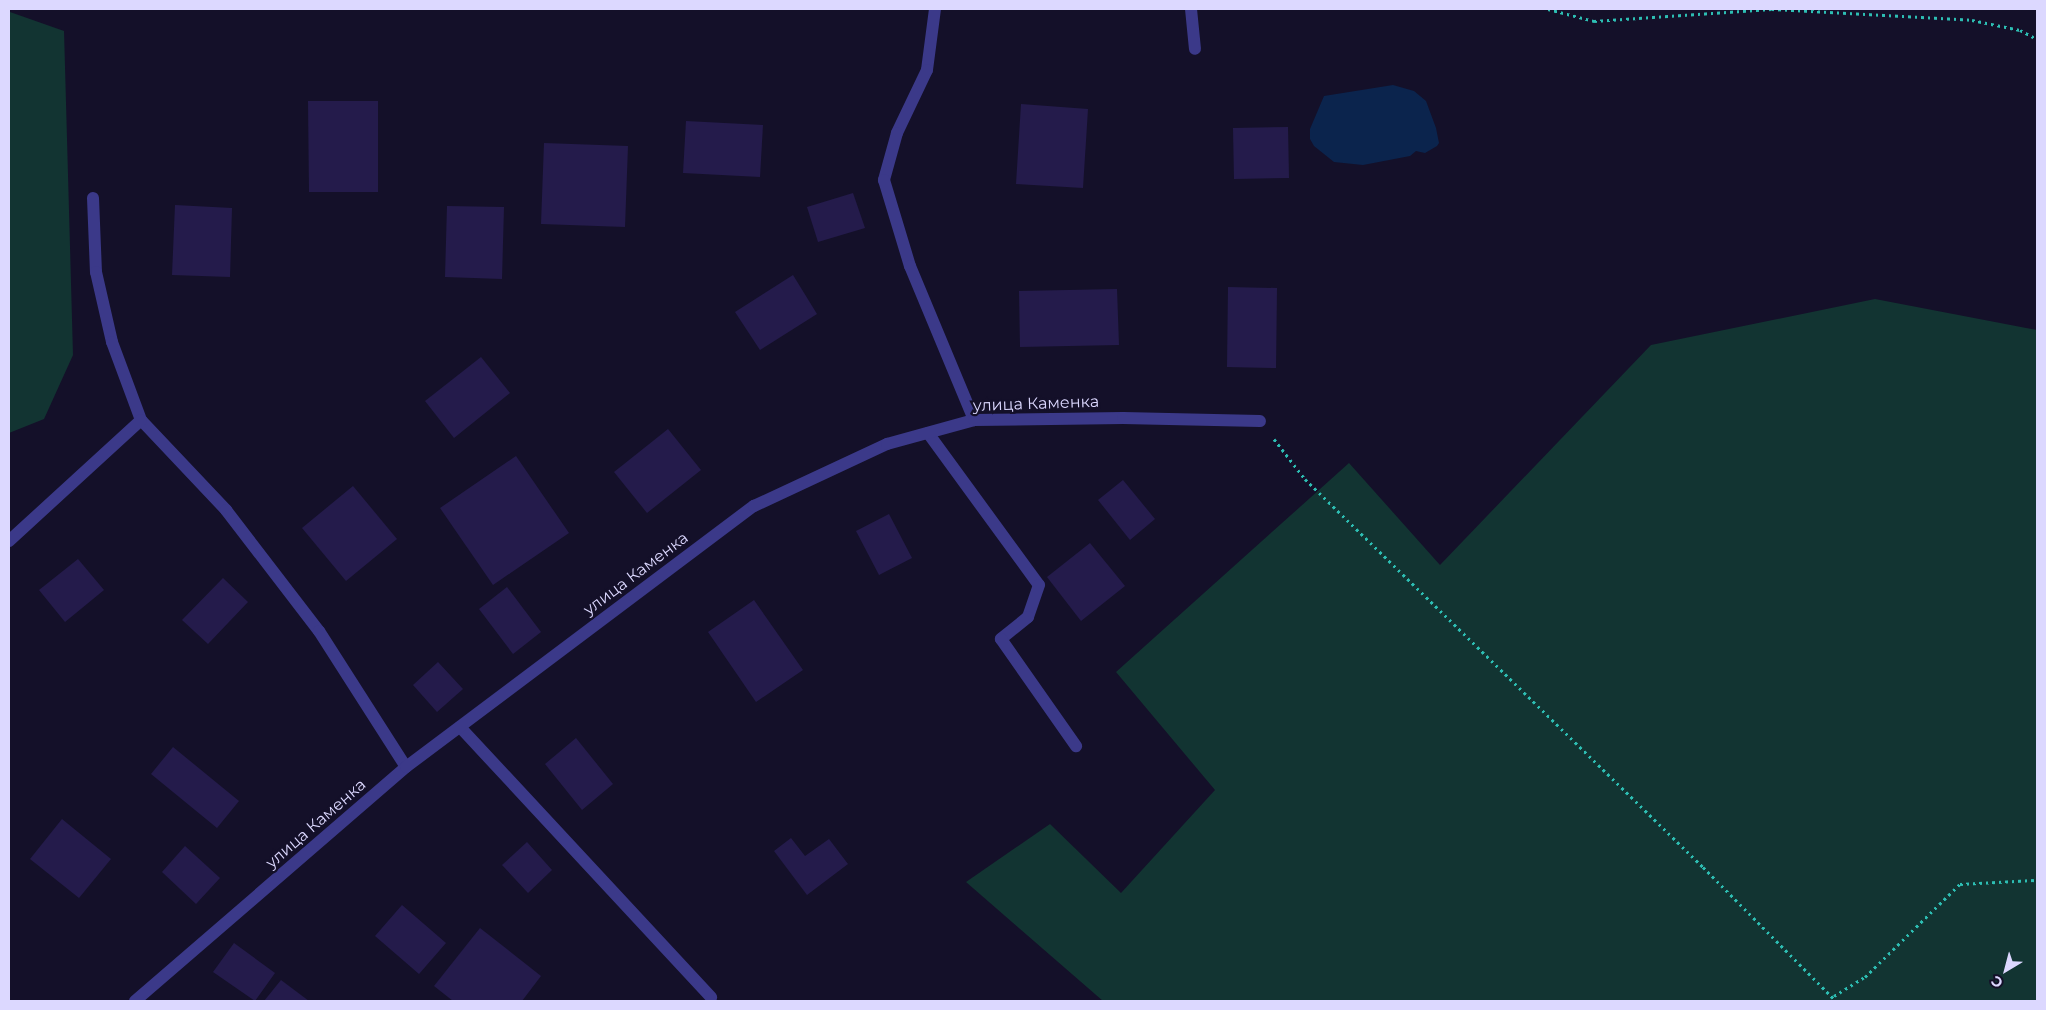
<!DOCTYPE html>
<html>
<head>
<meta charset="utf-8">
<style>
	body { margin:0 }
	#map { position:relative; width:2046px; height:1010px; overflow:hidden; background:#141029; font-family:Montserrat,sans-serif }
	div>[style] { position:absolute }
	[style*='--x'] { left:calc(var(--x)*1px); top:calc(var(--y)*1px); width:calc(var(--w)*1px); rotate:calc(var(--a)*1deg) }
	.green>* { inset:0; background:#123432 }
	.water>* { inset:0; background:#0b244d }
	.building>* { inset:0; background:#241b4b }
	.path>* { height:3px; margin-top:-1.5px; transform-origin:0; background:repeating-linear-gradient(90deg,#2dbeb3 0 2.5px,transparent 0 6.5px) }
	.service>* { height:12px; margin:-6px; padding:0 6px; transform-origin:6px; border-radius:6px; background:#3b3989 }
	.minor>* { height:12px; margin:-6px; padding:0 6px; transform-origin:6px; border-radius:6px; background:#3b3989 }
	span { translate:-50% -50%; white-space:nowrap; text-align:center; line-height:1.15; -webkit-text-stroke:4.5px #141029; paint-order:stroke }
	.street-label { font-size:16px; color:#dcd8ff }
	.frame { position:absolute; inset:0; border:10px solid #dcd8ff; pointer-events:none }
	.north { position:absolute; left:1981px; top:945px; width:50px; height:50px; -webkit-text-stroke:4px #141029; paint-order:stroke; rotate:217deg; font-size:14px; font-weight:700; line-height:20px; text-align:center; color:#dcd8ff }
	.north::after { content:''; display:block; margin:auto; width:18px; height:22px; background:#dcd8ff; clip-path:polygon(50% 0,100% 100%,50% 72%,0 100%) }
</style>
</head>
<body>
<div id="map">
	<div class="green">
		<div style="clip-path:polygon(10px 12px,64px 31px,73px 355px,44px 419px,9px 433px)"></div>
		<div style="clip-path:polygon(1875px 299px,2037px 330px,2037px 1001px,1103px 1001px,966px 882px,1050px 824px,1121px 893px,1215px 790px,1116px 672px,1349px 463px,1440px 565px,1651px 345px)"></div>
	</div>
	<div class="water">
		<div style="clip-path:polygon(1393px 85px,1414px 91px,1426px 101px,1436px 128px,1439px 143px,1437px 146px,1425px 153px,1416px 151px,1410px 156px,1363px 165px,1334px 162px,1314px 146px,1310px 139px,1310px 129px,1324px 96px)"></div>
	</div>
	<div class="building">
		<div style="clip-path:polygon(308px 101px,378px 101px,378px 192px,309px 192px)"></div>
		<div style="clip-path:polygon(1021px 104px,1088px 109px,1083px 188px,1016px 184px)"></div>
		<div style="clip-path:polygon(686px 121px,763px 125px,760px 177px,683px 173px)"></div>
		<div style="clip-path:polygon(1288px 127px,1289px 178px,1234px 179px,1233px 128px)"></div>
		<div style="clip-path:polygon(544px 143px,628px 146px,625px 227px,541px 224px)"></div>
		<div style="clip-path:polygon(853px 193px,865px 228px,818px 242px,807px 207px)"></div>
		<div style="clip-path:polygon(175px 205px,232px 208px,230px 277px,172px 275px)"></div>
		<div style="clip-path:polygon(447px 206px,504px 207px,502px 279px,445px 277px)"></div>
		<div style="clip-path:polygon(793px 275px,817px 314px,760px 350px,735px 312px)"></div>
		<div style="clip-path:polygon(1228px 287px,1277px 288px,1276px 368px,1227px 367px)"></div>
		<div style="clip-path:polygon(1117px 289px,1119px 345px,1020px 347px,1019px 291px)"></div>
		<div style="clip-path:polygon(481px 357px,510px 393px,454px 438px,425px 401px)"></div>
		<div style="clip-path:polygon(668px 429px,701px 470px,647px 513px,614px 472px)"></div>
		<div style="clip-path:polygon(516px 456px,569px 533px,493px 585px,440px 508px)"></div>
		<div style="clip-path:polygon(1123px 480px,1155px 519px,1130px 540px,1098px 500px)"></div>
		<div style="clip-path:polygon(353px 486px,397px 539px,346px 581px,302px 528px)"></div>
		<div style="clip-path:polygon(889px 514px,912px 558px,879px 575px,856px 531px)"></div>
		<div style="clip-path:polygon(1090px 543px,1125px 586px,1081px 621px,1047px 577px)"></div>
		<div style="clip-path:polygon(78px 559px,104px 590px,65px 622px,39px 590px)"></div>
		<div style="clip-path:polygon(223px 578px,248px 602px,208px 644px,182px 620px)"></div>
		<div style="clip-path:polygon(507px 587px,541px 632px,513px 654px,479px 609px)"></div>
		<div style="clip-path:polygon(754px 600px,803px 670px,756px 702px,708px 632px)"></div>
		<div style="clip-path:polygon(438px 662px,463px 689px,437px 712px,413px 685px)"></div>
		<div style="clip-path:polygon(576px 738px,613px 784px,582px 810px,545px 764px)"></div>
		<div style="clip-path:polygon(173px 747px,239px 801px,217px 828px,151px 774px)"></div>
		<div style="clip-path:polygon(62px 819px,111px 859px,79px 898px,30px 859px)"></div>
		<div style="clip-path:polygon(791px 838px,805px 856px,829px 839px,848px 864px,807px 895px,774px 851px)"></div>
		<div style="clip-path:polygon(527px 842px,552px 870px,528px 893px,502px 865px)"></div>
		<div style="clip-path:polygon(185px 846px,220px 878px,196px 904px,162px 872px)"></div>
		<div style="clip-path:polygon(402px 905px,446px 943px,419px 974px,375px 936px)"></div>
		<div style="clip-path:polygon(480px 928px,541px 976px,522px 1001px,453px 1001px,434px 986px)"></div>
		<div style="clip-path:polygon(234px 943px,275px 973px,255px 1001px,213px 972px)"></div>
		<div style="clip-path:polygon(281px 980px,309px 1001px,264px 1001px)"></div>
	</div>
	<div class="path">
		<div style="--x:1548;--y:9;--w:48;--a:14.6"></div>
		<div style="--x:1594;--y:21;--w:178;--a:-3.9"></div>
		<div style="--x:1772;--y:9;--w:200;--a:3.1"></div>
		<div style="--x:1972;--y:20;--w:49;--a:11.8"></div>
		<div style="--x:2020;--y:30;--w:19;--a:28"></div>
		<div style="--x:1274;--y:439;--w:51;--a:52.2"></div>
		<div style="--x:1305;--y:479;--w:556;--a:44.27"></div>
		<div style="--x:1703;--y:867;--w:189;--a:45.2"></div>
		<div style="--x:1834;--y:996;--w:36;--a:-32"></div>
		<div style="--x:1865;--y:977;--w:133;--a:-44.4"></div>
		<div style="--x:1960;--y:884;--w:77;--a:-3"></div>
	</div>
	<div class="service">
		<div style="--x:1191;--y:9;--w:40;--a:84.3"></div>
		<div style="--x:93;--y:198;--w:74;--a:87.7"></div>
		<div style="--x:96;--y:272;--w:72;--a:77.1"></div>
		<div style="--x:112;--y:342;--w:83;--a:69.6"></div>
		<div style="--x:141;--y:420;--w:124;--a:46.6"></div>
		<div style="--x:226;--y:510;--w:153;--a:52.5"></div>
		<div style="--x:319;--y:631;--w:161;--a:57.4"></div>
		<div style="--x:928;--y:433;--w:188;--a:53.9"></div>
		<div style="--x:1039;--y:585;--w:34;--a:109"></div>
		<div style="--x:1028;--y:617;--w:35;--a:141"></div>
		<div style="--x:1001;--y:639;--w:131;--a:55"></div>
		<div style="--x:9;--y:541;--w:179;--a:-42.5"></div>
		<div style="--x:460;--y:727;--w:369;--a:47.1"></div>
	</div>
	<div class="minor">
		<div style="--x:935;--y:9;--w:62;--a:97.5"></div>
		<div style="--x:927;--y:70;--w:70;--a:115.5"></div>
		<div style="--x:897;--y:133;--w:49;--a:105.5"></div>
		<div style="--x:884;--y:180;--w:90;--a:73.2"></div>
		<div style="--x:910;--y:266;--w:167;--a:67.4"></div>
		<div style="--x:135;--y:1001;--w:358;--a:-40.8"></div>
		<div style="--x:406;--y:767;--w:435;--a:-36.9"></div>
		<div style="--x:754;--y:506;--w:147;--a:-25"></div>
		<div style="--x:887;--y:444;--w:90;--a:-15.4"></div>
		<div style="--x:974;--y:420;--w:149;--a:-0.8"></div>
		<div style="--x:1123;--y:418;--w:137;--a:1.3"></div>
	</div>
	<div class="street-label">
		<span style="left:1036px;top:404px;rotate:-2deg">улица Каменка</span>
		<span style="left:636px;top:574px;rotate:-37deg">улица Каменка</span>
		<span style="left:316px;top:824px;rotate:-41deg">улица Каменка</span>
	</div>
	<div class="frame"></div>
	<div class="north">С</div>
</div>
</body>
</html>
